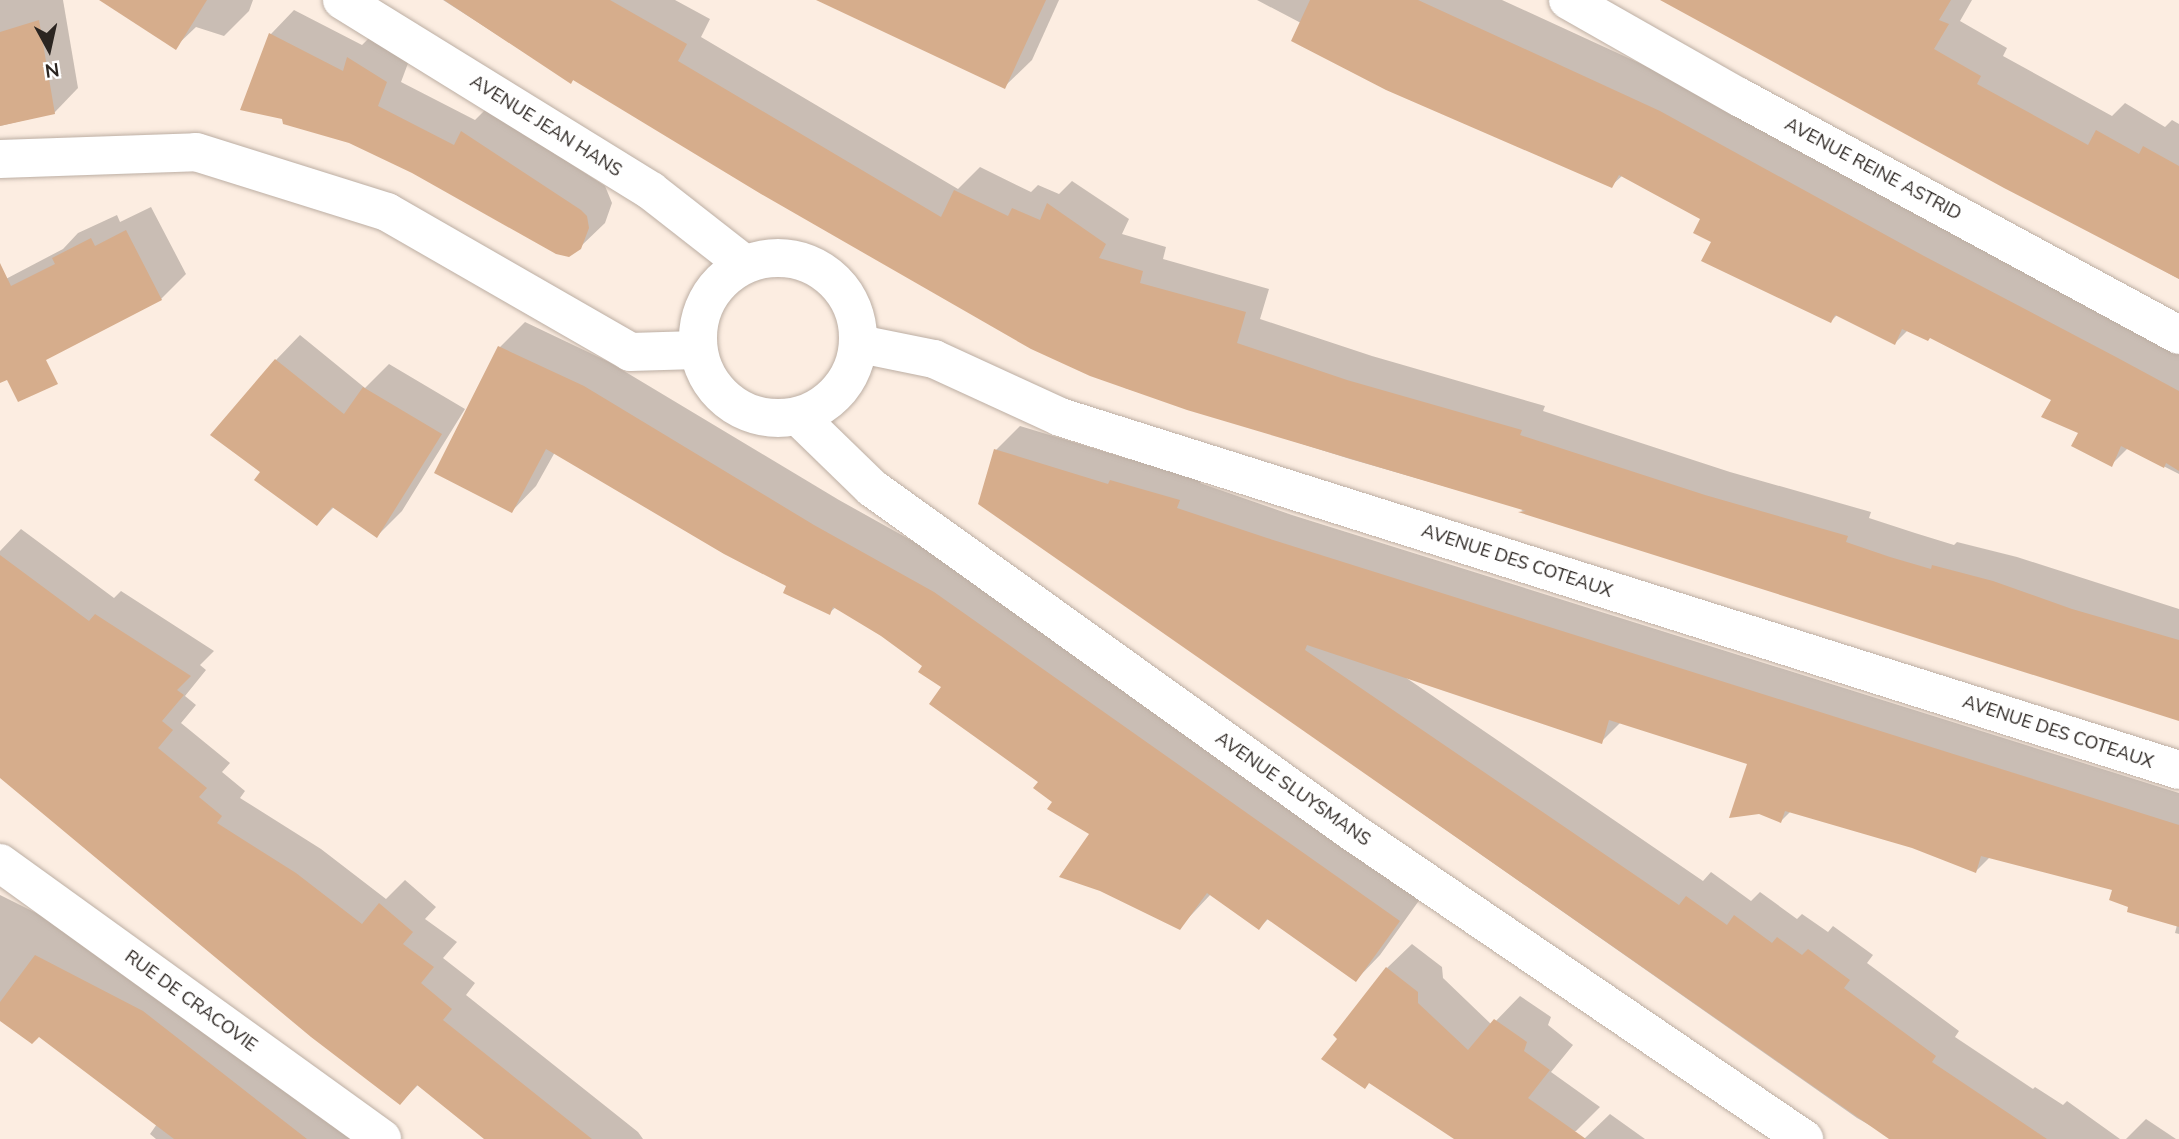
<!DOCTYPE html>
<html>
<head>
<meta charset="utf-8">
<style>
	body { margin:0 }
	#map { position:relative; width:2179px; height:1139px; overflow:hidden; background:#fcede1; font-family:"Nunito Sans",sans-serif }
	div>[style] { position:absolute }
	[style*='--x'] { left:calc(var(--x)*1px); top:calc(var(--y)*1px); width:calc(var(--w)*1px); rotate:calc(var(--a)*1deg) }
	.shadow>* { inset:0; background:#0003 }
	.building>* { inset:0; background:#d6ad8c }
	.roads { filter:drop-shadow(0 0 2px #bcaea3) drop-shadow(0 0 2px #bcaea3) }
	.minor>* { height:38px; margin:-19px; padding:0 19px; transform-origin:19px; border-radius:19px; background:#fff }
	.minor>.ring { margin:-19px; padding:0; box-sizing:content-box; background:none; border:38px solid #fff; border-radius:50% }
	span { translate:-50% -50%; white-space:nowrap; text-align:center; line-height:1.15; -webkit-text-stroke:5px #fff; paint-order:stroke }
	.street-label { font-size:18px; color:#2b2521 }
	.north { position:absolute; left:14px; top:14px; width:70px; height:70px; -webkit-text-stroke:5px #fff; paint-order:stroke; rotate:172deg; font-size:19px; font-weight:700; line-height:28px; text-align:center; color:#2b2521 }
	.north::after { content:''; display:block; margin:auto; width:24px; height:32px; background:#2b2521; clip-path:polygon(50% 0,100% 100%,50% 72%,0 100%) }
</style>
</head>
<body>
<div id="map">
	<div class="shadow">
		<div style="clip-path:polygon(0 0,63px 0,78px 88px,54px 113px,0 126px)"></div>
		<div style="clip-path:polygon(102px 0,253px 0,249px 11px,224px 36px,196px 27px,175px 47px)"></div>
		<div style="clip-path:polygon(443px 0,675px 0,710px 19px,701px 37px,958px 189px,980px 167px,1031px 192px,1038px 185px,1059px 194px,1072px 181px,1129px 219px,1122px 234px,1166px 247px,1163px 259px,1269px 289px,1260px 319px,1372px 356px,1545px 406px,1543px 411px,1730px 472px,1871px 512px,1869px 518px,1915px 533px,1954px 545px,1957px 542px,2017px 557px,2179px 609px,2179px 718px,1521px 511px,1524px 509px,1350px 459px,1125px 388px,574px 79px,571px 82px)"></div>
		<div style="clip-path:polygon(888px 0,1059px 0,1032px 60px,1005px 86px)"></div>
		<div style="clip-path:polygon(1257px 0,1502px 0,1687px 85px,2179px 351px,2179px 474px,2128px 448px,2111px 465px,2053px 400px,1930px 336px,1908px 330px,1895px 343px,1838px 314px,1831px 321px,1714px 242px,1702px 218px,1623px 175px,1611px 186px)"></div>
		<div style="clip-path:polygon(1667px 0,1972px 0,1960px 21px,2007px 48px,2003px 56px,2112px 116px,2125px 103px,2165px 127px,2172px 120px,2179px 124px,2179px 279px)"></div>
		<div style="clip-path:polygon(294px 10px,362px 45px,372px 35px,410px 58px,401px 82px,475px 120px,486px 109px,605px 186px,612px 203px,605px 223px,580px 247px,349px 141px,284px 118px,243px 109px,271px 34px)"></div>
		<div style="clip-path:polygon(151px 207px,186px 274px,161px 299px,0 348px,2px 281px,63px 249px,78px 233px,117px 215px,120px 222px)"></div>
		<div style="clip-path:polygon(525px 322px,609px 362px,839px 500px,959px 567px,1423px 895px,1380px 955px,1356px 980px,1269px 918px,1259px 928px,1211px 894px,1179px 928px,1092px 833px,1055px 802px,1040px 781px,925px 666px,882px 634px,836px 607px,829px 613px,788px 585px,555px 452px,536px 486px,512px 511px,500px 347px)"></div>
		<div style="clip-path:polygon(300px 335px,365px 388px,389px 364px,465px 409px,402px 511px,377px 536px,335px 506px,317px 524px,262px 472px,276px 360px)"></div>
		<div style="clip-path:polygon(1020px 426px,1132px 460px,1136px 456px,1203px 476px,1200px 483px,1292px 515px,2179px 793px,2179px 934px,2175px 933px,2177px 925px,2130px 906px,2114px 888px,1990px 857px,1976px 871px,1912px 846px,1791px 811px,1781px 821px,1749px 763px,1621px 722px,1601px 742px,1405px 677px,1703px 881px,1711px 872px,1751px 901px,1760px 892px,1797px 919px,1802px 914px,1828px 932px,1833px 926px,1873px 955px,1867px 963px,1959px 1031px,1955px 1037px,2033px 1089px,2035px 1087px,2063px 1105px,2067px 1101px,2120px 1139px,1894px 1139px,1857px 1118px,980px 503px,996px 450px)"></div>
		<div style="clip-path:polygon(21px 529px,114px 598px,121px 591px,214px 651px,200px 665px,206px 670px,185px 696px,196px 705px,181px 723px,230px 763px,222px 772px,245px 791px,240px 798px,321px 849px,386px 899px,405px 880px,436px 907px,425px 919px,457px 942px,443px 958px,475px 983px,466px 995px,638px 1132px,643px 1139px,486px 1139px,419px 1084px,400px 1103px,0 768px,0 551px)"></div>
		<div style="clip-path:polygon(0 895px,173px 981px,375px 1139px,156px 1139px,150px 1134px,157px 1124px,39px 1035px,0 1019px)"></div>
		<div style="clip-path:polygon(1412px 944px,1442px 967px,1443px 978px,1492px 1025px,1520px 996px,1551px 1017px,1548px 1025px,1573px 1045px,1551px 1072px,1600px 1107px,1576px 1131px,1518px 1139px,1470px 1139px,1387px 968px)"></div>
		<div style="clip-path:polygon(1610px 1114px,1645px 1139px,1584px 1139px)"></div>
		<div style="clip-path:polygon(2146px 1119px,2176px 1139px,2126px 1139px)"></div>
	</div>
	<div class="building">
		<div style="clip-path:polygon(99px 0,207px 0,176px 50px)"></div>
		<div style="clip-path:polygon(444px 0,610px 0,687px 44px,678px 61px,941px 217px,954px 190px,1008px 216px,1012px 208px,1040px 220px,1047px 203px,1106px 244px,1099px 258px,1143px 271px,1140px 283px,1246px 312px,1237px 343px,1347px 380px,1522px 430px,1520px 435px,1705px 495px,1848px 536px,1846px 542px,1890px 557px,1931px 569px,1932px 565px,1993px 581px,2072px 609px,2179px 640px,2179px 721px,1518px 512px,1526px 511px,1187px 410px,1090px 376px,1031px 349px,761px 194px,573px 80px,571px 84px)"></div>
		<div style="clip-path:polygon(816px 0,1046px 0,1005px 89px)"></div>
		<div style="clip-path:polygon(1310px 0,1418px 0,1660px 111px,1924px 256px,2116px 357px,2179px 391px,2179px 471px,2166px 463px,2164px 468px,2121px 446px,2112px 467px,2071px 446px,2078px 433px,2041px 417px,2051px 400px,1930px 338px,1928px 341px,1902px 329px,1895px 345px,1835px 315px,1831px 323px,1701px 261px,1711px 242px,1693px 233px,1700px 219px,1619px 175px,1612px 188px,1386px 90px,1291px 41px)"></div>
		<div style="clip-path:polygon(1660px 0,1951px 0,1939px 20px,1949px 24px,1934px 49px,1981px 76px,1977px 84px,2088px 145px,2096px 130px,2139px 154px,2143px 146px,2179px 166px,2179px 279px,2004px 188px)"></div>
		<div style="clip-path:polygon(39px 20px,55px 114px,0 126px,0 32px)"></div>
		<div style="clip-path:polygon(269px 33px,343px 71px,347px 57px,387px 82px,378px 106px,454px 145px,461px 131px,581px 210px,587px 216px,589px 228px,581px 249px,569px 257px,556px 254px,412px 173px,349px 143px,283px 124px,282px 119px,240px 110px)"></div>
		<div style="clip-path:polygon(126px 230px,162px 300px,46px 360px,58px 384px,18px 402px,7px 380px,0 383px,0 263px,11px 286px,55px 264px,52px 258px,91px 238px,95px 246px)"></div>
		<div style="clip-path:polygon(498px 346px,584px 386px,814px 525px,934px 592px,1400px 921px,1356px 982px,1267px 919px,1259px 930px,1207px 893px,1180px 930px,1100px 891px,1059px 877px,1089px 834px,1047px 809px,1052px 802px,1033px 788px,1038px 782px,929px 704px,941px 687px,918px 672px,922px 666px,881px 636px,833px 607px,830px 615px,783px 593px,786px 586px,724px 554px,546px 449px,512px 513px,434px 473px)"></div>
		<div style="clip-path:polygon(275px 359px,344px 414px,363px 387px,442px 434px,377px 538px,332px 507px,317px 526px,254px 480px,260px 472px,210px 435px)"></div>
		<div style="clip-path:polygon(994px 449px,1108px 484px,1110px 480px,1180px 500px,1177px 508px,1267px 538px,2179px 825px,2179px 927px,2127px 912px,2128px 907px,2109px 900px,2112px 890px,1981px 856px,1976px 873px,1912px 848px,1785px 811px,1781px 823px,1759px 814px,1729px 818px,1747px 764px,1609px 720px,1602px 744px,1307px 645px,1305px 650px,1679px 905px,1686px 896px,1727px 925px,1734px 915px,1772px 943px,1777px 937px,1802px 955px,1808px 949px,1850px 980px,1844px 988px,1936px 1056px,1932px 1062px,2047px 1139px,1889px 1139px,978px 504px)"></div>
		<div style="clip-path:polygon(0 555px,89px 621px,95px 614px,191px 676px,177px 690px,184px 695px,162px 721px,173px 730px,158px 748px,207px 788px,199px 797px,222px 816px,217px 823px,296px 873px,362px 924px,379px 903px,413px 932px,403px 944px,434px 967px,421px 983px,452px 1009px,443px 1020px,592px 1139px,484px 1139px,417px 1085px,400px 1105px,311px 1037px,0 778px)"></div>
		<div style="clip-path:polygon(35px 955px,143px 1011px,307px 1139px,174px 1139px,39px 1037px,32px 1044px,0 1021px,0 1002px)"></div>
		<div style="clip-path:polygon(1386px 967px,1418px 992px,1418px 1003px,1468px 1050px,1494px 1019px,1527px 1042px,1524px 1051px,1550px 1070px,1528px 1098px,1586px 1139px,1454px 1139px,1369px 1083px,1365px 1089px,1321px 1059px,1337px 1039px,1333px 1035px)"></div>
	</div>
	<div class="roads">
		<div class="minor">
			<div style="--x:342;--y:0;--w:363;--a:31.7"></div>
			<div style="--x:651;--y:191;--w:117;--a:38"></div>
			<div style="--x:1568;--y:0;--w:197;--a:29.6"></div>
			<div style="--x:1739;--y:97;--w:500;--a:28.41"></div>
			<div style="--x:0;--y:159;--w:196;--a:-2"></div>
			<div style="--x:196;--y:152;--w:200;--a:17.4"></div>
			<div style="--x:387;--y:212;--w:280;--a:29.9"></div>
			<div style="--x:630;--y:352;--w:67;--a:-1.7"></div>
			<div class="ring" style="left:698px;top:258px;width:122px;height:122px"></div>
			<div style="--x:860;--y:344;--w:76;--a:11.5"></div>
			<div style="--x:934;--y:359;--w:139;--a:24.7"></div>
			<div style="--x:1060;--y:417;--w:1173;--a:17.51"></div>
			<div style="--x:799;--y:417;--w:102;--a:44.2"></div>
			<div style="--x:872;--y:488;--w:589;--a:35.61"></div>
			<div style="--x:1351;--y:831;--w:548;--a:34.21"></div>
			<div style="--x:0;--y:863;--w:471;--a:35.8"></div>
		</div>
	</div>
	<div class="street-label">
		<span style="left:546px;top:126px;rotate:32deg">AVENUE JEAN HANS</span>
		<span style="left:1873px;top:169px;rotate:28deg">AVENUE REINE ASTRID</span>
		<span style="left:1517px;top:561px;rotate:18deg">AVENUE DES COTEAUX</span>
		<span style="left:2058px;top:732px;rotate:18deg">AVENUE DES COTEAUX</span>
		<span style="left:1293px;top:789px;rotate:35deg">AVENUE SLUYSMANS</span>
		<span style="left:191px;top:1001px;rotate:36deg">RUE DE CRACOVIE</span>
	</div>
	<div class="north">N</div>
</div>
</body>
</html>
